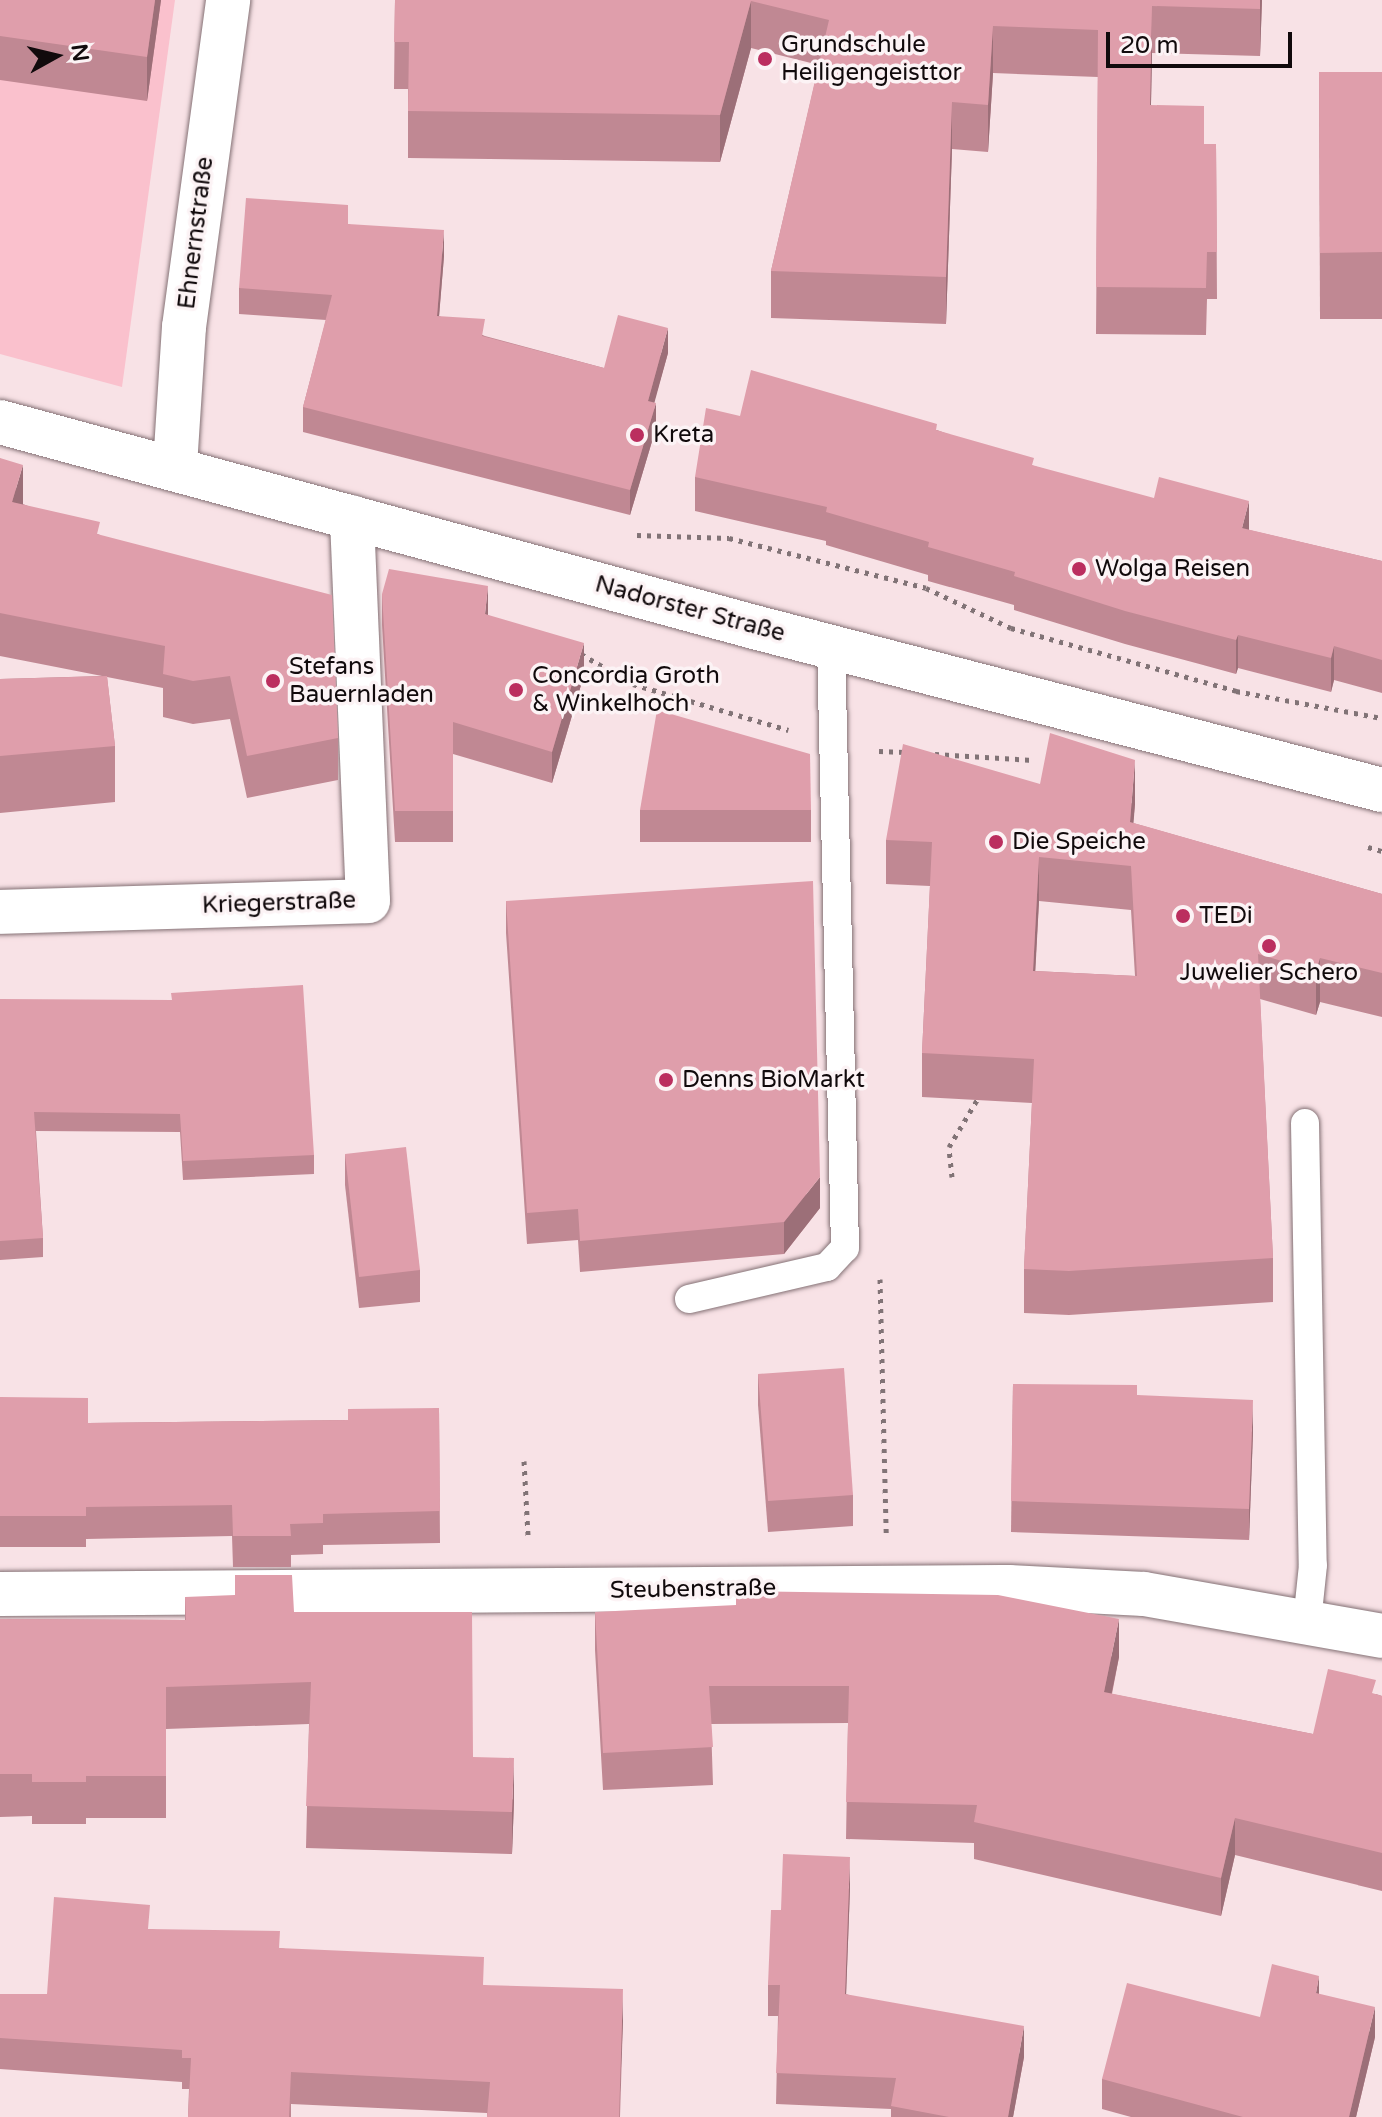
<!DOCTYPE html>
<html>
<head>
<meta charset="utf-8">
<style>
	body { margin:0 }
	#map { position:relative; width:1382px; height:2117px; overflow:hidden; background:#f8e2e6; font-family:"Varela Round",sans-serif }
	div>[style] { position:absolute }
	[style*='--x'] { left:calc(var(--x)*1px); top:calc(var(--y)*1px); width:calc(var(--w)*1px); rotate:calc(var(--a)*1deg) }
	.green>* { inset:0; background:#fac1cd }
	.path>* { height:5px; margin-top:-2.5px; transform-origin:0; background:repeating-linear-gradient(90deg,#817376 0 4px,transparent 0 10px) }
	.roads { filter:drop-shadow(0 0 2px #847175) drop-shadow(0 0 2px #847175) }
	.lane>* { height:28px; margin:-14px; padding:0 14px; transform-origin:14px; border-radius:14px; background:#fff }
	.street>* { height:44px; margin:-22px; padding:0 22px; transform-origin:22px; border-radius:22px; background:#fff }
	.secondary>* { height:44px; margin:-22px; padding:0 22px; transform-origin:22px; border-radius:22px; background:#fff }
	.wall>* { inset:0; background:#c08893 }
	.shaded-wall>* { inset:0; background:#9c6f78 }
	.building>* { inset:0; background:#df9eab }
	.dots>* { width:22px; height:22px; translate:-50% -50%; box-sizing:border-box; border:4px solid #fcf3f5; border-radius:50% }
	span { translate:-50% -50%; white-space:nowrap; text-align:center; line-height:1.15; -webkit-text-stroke:7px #fcf3f5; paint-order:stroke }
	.poi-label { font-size:24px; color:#110a0c }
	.left { translate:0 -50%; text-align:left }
	.street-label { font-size:24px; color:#110a0c }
	.north { position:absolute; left:16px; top:16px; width:80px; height:80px; -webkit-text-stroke:6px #fcf3f5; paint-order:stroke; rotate:82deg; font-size:22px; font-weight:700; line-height:32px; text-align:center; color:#110a0c }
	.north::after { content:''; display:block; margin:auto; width:28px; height:36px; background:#110a0c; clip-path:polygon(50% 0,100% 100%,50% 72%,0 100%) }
	.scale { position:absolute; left:1106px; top:32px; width:186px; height:36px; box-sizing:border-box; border:4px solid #110a0c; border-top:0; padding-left:10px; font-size:24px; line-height:28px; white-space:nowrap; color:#110a0c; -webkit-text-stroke:6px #fcf3f5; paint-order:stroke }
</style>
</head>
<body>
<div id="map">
	<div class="green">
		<div style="clip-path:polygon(0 0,175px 0,122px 387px,0 354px)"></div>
	</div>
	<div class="path">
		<div style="--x:637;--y:535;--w:92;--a:1.9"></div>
		<div style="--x:729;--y:538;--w:203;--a:14.2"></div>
		<div style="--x:926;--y:588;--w:94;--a:25.2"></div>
		<div style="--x:1011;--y:628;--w:234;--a:15.6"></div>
		<div style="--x:1236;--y:691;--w:148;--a:10.5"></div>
		<div style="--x:581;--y:654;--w:60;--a:30"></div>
		<div style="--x:633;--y:684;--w:162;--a:16.5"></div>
		<div style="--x:879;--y:751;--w:26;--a:2"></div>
		<div style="--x:935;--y:754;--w:98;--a:3.5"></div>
		<div style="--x:1368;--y:847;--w:15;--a:16"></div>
		<div style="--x:952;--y:1177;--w:30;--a:-96"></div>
		<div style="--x:949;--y:1147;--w:55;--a:-59.2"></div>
		<div style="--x:880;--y:1279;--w:254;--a:88.6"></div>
		<div style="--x:524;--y:1461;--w:75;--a:86.9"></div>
	</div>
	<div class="roads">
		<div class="lane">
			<div style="--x:1305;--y:1123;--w:442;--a:89"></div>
			<div style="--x:1313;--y:1565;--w:57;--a:96"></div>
			<div style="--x:689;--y:1299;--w:142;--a:-13.1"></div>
			<div style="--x:827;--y:1267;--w:26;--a:-47"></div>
			<div style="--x:845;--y:1248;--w:602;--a:-91.33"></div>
		</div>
		<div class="street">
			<div style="--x:175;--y:466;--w:139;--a:-86.3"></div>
			<div style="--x:184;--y:327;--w:330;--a:-82.3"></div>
			<div style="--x:0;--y:912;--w:368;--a:-1.7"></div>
			<div style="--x:368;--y:901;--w:384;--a:-92.4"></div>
			<div style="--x:0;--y:1594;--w:1009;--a:-0.4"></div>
			<div style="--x:1009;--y:1587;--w:135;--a:3"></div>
			<div style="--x:1144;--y:1594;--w:242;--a:10"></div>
		</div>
		<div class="secondary">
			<div style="--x:0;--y:422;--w:781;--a:15.21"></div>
			<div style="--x:754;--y:627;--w:649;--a:14.55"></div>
		</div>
	</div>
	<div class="wall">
		<div style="clip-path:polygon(0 0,161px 0,147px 101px,0 80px)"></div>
		<div style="clip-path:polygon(395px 0,1262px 0,1260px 56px,1152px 53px,1151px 105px,1204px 144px,1216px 144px,1217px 299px,1207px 299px,1206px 335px,1096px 334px,1098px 77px,993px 73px,988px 152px,952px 149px,946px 324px,771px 318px,771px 271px,819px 65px,751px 48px,720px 162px,408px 158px,408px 89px,394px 89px)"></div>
		<div style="clip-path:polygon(1319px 72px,1382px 72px,1382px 319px,1320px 319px)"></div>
		<div style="clip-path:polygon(348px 224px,444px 256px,439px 316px,485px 336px,604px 368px,668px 353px,654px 402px,656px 428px,630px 515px,303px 432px,303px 407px,326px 320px,239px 314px,239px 288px)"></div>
		<div style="clip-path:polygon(937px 430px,1034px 466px,1249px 530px,1382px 561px,1382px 693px,1334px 680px,1331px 692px,1238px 668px,1236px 674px,1125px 644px,1014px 610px,1014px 605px,928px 581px,928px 575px,826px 545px,826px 541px,695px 511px,695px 477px)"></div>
		<div style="clip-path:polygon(0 458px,23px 504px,100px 535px,338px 738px,338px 780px,247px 798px,230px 719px,193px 724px,163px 717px,163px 688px,107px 677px,115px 746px,115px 802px,0 813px,0 679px,102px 676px,0 656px)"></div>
		<div style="clip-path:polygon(382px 594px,488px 615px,584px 675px,552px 783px,453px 754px,453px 842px,395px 842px,382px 625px)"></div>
		<div style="clip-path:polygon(evenodd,1040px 784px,1135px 804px,1133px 823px,1382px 894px,1382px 1017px,1320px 1002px,1316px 1015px,1260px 999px,1273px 1258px,1273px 1302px,1069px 1315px,1024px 1313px,1024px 1269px,1032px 1103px,922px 1097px,922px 1053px,930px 886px,886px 884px,886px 840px,1040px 784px,1039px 901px,1131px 910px,1135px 976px,1035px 971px,1039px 901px)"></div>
		<div style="clip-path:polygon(640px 810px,811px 810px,811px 842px,640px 842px)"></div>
		<div style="clip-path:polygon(506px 901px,820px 1208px,784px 1254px,580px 1272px,578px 1240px,527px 1244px,506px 933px)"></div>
		<div style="clip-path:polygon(0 999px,314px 1155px,314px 1174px,183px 1180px,180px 1132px,36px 1131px,43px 1238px,43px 1257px,0 1260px)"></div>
		<div style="clip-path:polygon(345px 1154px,420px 1270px,420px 1302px,359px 1308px,345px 1185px)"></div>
		<div style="clip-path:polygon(758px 1374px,853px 1495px,853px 1526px,768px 1532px,758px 1405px)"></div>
		<div style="clip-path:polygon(1013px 1384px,1137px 1395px,1253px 1432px,1249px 1540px,1011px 1532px)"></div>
		<div style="clip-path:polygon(0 1397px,88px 1423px,348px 1420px,439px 1408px,440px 1543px,323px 1545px,323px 1554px,291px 1555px,291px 1567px,233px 1567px,232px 1536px,86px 1539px,86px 1547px,0 1547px)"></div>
		<div style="clip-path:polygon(185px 1597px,294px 1612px,473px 1757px,514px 1801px,512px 1854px,306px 1848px,309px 1724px,166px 1729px,166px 1818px,86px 1818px,86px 1824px,32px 1824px,32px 1816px,0 1817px,0 1619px,185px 1620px)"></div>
		<div style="clip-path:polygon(595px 1612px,1119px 1657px,1112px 1694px,1313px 1734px,1376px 1694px,1382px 1696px,1382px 1891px,1235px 1855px,1221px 1916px,974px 1859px,974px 1843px,846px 1839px,848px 1723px,711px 1724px,713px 1785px,603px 1790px,595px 1650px)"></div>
		<div style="clip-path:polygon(850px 1888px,846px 1994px,1024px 2057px,1013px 2117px,891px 2117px,891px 2109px,776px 2104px,778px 2016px,768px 2016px,768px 1985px,781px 1910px)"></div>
		<div style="clip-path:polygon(150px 1929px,280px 1948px,484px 1985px,623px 2020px,620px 2117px,487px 2117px,487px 2113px,291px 2104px,291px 2117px,188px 2117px,189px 2089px,182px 2089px,182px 2082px,0 2069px,0 1994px,47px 1994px)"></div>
		<div style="clip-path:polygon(1319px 1994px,1375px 2037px,1356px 2117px,1131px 2117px,1102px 2109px,1102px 2079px)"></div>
	</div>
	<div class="shaded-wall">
		<div style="clip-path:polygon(155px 0,161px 0,147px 101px,147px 57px)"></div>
		<div style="clip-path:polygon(1260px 0,1262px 0,1260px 56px)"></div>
		<div style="clip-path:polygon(751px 1px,751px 48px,720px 162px,720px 115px)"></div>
		<div style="clip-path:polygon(1152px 6px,1152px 53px,1150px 152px,1150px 105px)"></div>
		<div style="clip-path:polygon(993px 26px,993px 73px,988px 152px,988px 105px)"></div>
		<div style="clip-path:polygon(952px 102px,952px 149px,946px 324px,946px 277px)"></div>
		<div style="clip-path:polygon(444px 230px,444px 256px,437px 341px,437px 316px)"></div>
		<div style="clip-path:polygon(668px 328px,668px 353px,648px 426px,648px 401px)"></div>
		<div style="clip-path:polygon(656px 403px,656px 428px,630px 515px,630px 490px)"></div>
		<div style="clip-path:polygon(23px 465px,23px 507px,12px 502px)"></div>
		<div style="clip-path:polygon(1249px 501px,1249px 534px,1242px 528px)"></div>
		<div style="clip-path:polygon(488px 586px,488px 617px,485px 614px)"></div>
		<div style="clip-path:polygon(1238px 635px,1238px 668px,1236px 674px,1236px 640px)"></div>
		<div style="clip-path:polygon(584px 643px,584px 675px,552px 783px,552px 752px)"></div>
		<div style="clip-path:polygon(1334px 646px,1334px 680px,1331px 692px,1331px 658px)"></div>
		<div style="clip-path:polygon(1135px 760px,1135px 804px,1130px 866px,1130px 822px)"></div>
		<div style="clip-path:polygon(1039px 857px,1039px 901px,1033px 1015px,1033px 971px)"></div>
		<div style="clip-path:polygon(1320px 958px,1320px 1002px,1316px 1015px,1316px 971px)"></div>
		<div style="clip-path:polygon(820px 1177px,820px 1208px,784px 1254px,784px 1222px)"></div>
		<div style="clip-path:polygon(1253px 1400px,1253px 1432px,1249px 1540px,1249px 1509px)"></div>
		<div style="clip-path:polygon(1119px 1619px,1119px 1657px,1104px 1730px,1104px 1692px)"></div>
		<div style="clip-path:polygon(514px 1758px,514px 1801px,512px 1854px,512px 1812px)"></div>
		<div style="clip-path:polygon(1235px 1818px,1235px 1855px,1221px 1916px,1221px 1878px)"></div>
		<div style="clip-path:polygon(850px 1857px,850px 1888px,845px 2025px,845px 1994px)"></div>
		<div style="clip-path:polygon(1319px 1976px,1319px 2006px,1316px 1993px)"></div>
		<div style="clip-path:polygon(623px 1989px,623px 2020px,619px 2117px)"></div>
		<div style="clip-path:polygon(1375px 2007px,1375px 2037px,1356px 2117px,1349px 2117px)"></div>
		<div style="clip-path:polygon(1024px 2026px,1024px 2057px,1013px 2117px,1008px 2117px)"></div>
	</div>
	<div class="building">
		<div style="clip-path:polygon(0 0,155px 0,147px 57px,0 36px)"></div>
		<div style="clip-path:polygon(395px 0,1260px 0,1260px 9px,1152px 6px,1150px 105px,1204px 106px,1204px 144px,1216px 144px,1217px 252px,1207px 252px,1206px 288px,1096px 287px,1098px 30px,993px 26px,988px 105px,952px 102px,946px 277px,771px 271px,829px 20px,751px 1px,720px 115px,408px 111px,409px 42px,394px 42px)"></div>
		<div style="clip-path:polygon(1319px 72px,1382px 72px,1382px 252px,1320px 253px)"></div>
		<div style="clip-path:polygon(246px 198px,348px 205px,348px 224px,444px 230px,437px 316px,485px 319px,482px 336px,604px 368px,618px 315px,668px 328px,648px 401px,656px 403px,630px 490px,303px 407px,332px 295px,239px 288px)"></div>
		<div style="clip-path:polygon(751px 370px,937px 424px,936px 430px,1034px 458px,1032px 465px,1154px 498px,1159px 477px,1249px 501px,1242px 528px,1382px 561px,1382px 660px,1334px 646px,1331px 658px,1238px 635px,1236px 640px,1125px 611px,1014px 576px,1015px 572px,928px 547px,929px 542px,826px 512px,827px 507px,695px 477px,706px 408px,740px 416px)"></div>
		<div style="clip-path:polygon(0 458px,23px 465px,12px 502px,100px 522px,97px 534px,332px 595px,338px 738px,247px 756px,230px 676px,193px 681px,163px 674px,165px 646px,0 613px)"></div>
		<div style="clip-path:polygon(389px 569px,488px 586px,485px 614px,584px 643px,552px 752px,453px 722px,453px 811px,395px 811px,382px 594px)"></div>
		<div style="clip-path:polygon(107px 676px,115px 746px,0 756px,0 679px)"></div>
		<div style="clip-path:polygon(657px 710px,810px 754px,811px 810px,640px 810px)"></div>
		<div style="clip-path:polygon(evenodd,1050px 733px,1135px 760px,1130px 822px,1382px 894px,1382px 973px,1320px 958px,1316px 971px,1258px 954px,1273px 1258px,1069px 1271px,1024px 1269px,1034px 1059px,922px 1053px,932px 842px,886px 840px,903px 744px,1040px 784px,1050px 733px,1039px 857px,1131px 866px,1137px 976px,1033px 971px,1039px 857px)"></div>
		<div style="clip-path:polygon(813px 881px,820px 1177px,784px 1222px,580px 1241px,578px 1209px,527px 1213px,506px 901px)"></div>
		<div style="clip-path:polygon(303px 985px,314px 1155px,183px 1161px,180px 1114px,34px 1112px,43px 1238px,0 1241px,0 999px,172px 1000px,171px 993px)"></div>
		<div style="clip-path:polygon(406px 1147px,420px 1270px,359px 1277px,345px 1154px)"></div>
		<div style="clip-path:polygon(844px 1368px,853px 1495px,768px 1501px,758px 1374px)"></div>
		<div style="clip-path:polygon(1013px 1384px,1137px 1385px,1137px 1395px,1253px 1400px,1249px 1509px,1011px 1501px)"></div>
		<div style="clip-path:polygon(0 1397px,88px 1398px,88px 1423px,348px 1420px,348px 1409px,439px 1408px,440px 1511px,323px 1514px,323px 1523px,290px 1524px,291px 1536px,233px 1536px,232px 1505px,86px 1507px,86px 1516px,0 1516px)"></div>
		<div style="clip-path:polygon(235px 1575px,292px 1575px,294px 1612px,472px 1612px,473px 1757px,514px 1758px,512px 1812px,306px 1806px,311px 1682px,166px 1687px,166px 1776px,86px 1776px,86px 1782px,32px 1782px,32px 1774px,0 1774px,0 1619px,186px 1620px,185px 1597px,235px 1595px)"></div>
		<div style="clip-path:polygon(736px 1591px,998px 1595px,1119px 1619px,1104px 1692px,1313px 1734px,1328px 1669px,1376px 1680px,1372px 1693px,1382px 1696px,1382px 1853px,1235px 1818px,1221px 1878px,974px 1822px,977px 1805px,846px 1802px,849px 1686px,709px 1686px,713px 1747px,603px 1753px,595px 1612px,736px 1605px)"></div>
		<div style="clip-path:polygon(783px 1854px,850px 1857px,845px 1994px,1024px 2026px,1008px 2117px,949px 2117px,891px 2106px,896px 2078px,776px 2073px,780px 1985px,768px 1985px,771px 1910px,781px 1910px)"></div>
		<div style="clip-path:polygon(54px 1897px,150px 1905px,148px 1929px,280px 1931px,279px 1948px,484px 1957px,483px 1985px,623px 1989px,619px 2117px,487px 2117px,490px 2082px,291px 2072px,289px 2117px,188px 2117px,191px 2058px,182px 2058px,182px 2050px,0 2038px,0 1994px,47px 1994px)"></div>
		<div style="clip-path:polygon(1272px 1964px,1319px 1976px,1316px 1993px,1375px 2007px,1349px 2117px,1243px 2117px,1102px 2079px,1127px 1983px,1260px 2017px)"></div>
	</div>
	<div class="dots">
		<div style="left:765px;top:59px;background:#bb2e5f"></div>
		<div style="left:637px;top:435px;background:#bb2e5f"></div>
		<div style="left:1079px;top:569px;background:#bb2e5f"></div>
		<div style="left:273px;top:681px;background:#bb2e5f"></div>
		<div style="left:516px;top:690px;background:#bb2e5f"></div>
		<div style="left:996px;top:842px;background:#bb2e5f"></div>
		<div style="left:1183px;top:916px;background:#bb2e5f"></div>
		<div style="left:1269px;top:946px;background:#bb2e5f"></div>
		<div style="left:666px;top:1080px;background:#bb2e5f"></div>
	</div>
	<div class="poi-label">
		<span class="left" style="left:781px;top:59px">Grundschule<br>Heiligengeisttor</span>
		<span class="left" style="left:653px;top:435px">Kreta</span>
		<span class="left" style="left:1095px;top:569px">Wolga Reisen</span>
		<span class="left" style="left:289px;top:681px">Stefans<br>Bauernladen</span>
		<span class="left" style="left:532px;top:690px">Concordia Groth<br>&amp; Winkelhoch</span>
		<span class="left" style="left:1012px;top:842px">Die Speiche</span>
		<span class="left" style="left:1199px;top:916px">TEDi</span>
		<span style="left:1269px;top:973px">Juwelier Schero</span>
		<span class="left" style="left:682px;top:1080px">Denns BioMarkt</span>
	</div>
	<div class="street-label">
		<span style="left:196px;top:233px;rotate:-83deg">Ehnernstraße</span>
		<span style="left:690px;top:609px;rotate:15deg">Nadorster Straße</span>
		<span style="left:279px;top:903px;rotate:-2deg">Kriegerstraße</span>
		<span style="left:693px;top:1589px;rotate:-1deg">Steubenstraße</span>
	</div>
	<div class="north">N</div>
	<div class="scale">20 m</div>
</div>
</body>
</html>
